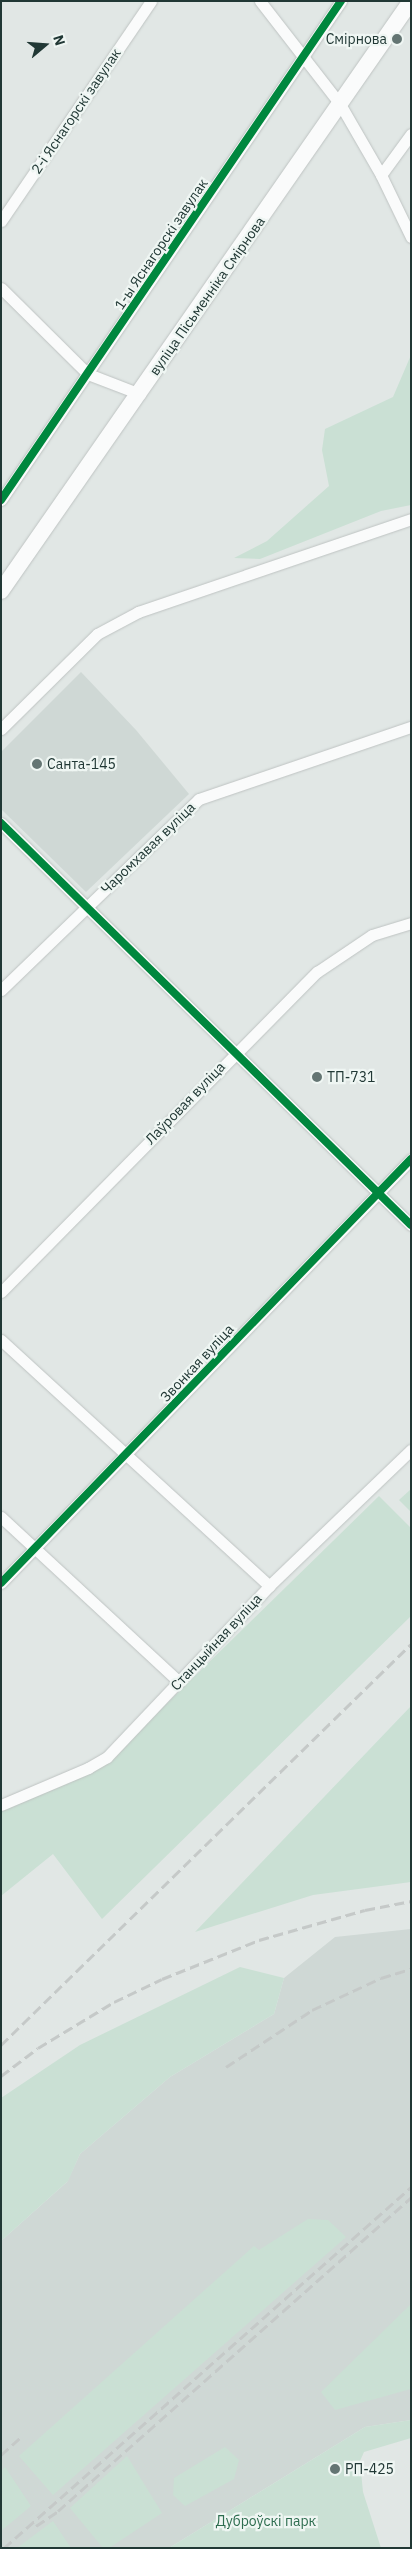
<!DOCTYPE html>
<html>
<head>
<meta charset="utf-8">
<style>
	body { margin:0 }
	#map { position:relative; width:412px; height:2549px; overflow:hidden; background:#e1e7e5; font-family:"IBM Plex Sans",sans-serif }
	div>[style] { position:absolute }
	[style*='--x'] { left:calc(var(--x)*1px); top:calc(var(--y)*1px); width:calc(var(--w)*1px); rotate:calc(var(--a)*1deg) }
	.built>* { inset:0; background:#cfd8d5 }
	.green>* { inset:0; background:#cae0d4 }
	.roads { filter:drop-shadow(0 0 1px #bec3c2) drop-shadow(0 0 1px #bec3c2) }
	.street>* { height:11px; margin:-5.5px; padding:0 5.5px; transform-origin:5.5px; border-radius:5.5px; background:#fafbfb }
	.secondary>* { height:16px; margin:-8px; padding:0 8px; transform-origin:8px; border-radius:8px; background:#fafbfb }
	.rail>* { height:3px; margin-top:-1.5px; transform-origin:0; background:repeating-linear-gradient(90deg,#c5c9c8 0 10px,transparent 0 15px) }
	.cycleway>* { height:8px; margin:-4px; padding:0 4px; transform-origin:4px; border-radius:4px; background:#00873e }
	.dots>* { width:14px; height:14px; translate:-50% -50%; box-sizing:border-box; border:2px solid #eff6f3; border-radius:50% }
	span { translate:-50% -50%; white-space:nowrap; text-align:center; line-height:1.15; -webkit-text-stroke:4.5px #eff6f3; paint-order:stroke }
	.poi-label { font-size:14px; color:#213835 }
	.right { translate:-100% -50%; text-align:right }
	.left { translate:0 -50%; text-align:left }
	.street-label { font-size:14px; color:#213835 }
	.park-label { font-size:14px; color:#2d6d4f }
	.frame { position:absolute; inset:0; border:2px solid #213835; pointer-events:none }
	.north { position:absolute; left:20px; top:20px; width:50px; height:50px; -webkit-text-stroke:4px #eff6f3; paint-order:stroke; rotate:72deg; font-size:14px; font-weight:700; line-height:20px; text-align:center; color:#213835 }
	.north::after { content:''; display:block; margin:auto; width:18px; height:22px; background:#213835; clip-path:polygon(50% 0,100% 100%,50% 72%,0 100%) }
</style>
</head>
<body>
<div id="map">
	<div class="built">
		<div style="clip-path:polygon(81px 672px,136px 730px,189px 794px,86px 892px,1px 809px,1px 752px)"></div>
		<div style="clip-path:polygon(411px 1929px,411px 2420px,365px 2427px,169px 2548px,1px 2548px,1px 2241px,67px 2182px,80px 2154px,170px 2077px,274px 2014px,284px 1978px,335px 1937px)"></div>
	</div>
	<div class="green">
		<div style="clip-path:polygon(411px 355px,411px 505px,381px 511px,260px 559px,234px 558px,267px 541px,329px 486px,322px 450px,325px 429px,393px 397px)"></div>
		<div style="clip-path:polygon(411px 1489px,411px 1512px,399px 1500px)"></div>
		<div style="clip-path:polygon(379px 1496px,411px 1528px,411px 1616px,102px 1919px,53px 1854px,1px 1896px,1px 1807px,103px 1766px)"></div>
		<div style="clip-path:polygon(411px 1706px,411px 1882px,313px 1895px,195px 1932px)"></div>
		<div style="clip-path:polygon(240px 1967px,284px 1978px,274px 2014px,170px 2077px,80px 2154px,68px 2181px,1px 2241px,1px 2098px,80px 2045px)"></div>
		<div style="clip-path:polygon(308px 2219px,328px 2220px,346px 2237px,53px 2495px,19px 2456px,254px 2246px,259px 2250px)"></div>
		<div style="clip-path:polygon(411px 2304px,411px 2389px,335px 2410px,321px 2392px)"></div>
		<div style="clip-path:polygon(411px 2420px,411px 2438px,364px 2452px,360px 2461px,363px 2492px,381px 2548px,169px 2548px,365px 2427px)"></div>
		<div style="clip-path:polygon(225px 2447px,239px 2460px,234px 2479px,185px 2506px,173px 2495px,174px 2478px)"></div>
		<div style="clip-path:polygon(127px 2456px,162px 2513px,109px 2548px,103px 2548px,70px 2508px)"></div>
		<div style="clip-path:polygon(5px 2467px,31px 2506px,1px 2531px,1px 2471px)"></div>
		<div style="clip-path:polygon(53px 2521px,71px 2548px,17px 2548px)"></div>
	</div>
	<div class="roads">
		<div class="street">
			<div style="--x:260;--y:1;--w:130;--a:52.2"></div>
			<div style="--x:340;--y:104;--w:82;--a:60"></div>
			<div style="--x:381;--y:175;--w:69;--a:64.2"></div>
			<div style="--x:381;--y:175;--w:51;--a:-53.8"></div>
			<div style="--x:1;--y:221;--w:266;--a:-55.7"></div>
			<div style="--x:1;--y:288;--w:122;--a:44.7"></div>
			<div style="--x:88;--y:374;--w:56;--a:21"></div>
			<div style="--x:1;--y:500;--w:604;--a:-55.73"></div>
			<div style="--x:1;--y:729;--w:135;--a:-44.7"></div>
			<div style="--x:97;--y:634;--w:47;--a:-28.2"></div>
			<div style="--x:138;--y:612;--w:288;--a:-18.8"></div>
			<div style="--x:1;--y:823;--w:574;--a:44.44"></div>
			<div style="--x:1;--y:990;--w:275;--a:-44"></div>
			<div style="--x:199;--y:799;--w:224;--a:-18.8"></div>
			<div style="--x:1;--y:1292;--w:450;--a:-45.4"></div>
			<div style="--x:317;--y:972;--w:66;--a:-33.9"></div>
			<div style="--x:372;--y:935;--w:41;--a:-17.1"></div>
			<div style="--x:1;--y:1340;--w:364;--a:42.5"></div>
			<div style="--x:1;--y:1517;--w:243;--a:42.8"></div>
			<div style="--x:1;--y:1583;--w:590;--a:-45.96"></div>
			<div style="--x:1;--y:1805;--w:95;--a:-23"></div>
			<div style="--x:88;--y:1768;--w:22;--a:-30"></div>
			<div style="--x:107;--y:1757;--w:236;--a:-46.5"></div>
			<div style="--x:269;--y:1586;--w:197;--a:-43.8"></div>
		</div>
		<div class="secondary">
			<div style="--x:1;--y:591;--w:718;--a:-55.2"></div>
		</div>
	</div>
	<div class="rail">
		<div style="--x:1;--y:2045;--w:573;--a:-44.36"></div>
		<div style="--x:226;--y:2067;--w:103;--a:-33.5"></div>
		<div style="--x:312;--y:2010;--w:76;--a:-24.9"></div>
		<div style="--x:381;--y:1978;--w:31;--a:-17"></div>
		<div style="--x:1;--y:2076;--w:46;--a:-37.1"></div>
		<div style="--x:38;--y:2048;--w:89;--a:-31.2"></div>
		<div style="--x:114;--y:2002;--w:53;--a:-25.6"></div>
		<div style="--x:162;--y:1979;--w:105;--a:-21.9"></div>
		<div style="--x:259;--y:1940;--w:110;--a:-15.8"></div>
		<div style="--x:365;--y:1910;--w:47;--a:-11.1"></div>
		<div style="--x:1;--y:2455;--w:27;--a:-42"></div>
		<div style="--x:36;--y:2526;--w:27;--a:-34"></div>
		<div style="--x:58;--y:2511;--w:472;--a:-41.6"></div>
		<div style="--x:4;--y:2548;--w:544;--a:-41.57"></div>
	</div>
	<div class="cycleway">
		<div style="--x:1;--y:500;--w:604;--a:-55.73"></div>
		<div style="--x:1;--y:823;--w:574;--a:44.44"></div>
		<div style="--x:1;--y:1583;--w:590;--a:-45.96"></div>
	</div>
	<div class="dots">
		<div style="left:397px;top:39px;background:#647573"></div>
		<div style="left:37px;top:764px;background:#647573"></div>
		<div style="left:317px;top:1077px;background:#647573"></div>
		<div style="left:335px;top:2469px;background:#647573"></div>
	</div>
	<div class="poi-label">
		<span class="right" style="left:387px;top:39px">Смірнова</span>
		<span class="left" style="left:47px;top:764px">Санта-145</span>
		<span class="left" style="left:327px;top:1077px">ТП-731</span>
		<span class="left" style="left:345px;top:2469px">РП-425</span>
	</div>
	<div class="street-label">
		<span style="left:76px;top:111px;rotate:-56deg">2-і Яснагорскі завулак</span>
		<span style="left:161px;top:244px;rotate:-56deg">1-ы Яснагорскі завулак</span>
		<span style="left:207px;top:296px;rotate:-55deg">вуліца Пісьменніка Смірнова</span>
		<span style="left:148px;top:848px;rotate:-44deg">Чаромхавая вуліца</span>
		<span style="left:185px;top:1103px;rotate:-46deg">Лаўровая вуліца</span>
		<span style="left:197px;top:1363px;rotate:-47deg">Звонкая вуліца</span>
		<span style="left:216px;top:1642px;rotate:-47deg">Станцыйная вуліца</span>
	</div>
	<div class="park-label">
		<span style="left:266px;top:2521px">Дуброўскі парк</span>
	</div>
	<div class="frame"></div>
	<div class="north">N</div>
</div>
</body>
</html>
